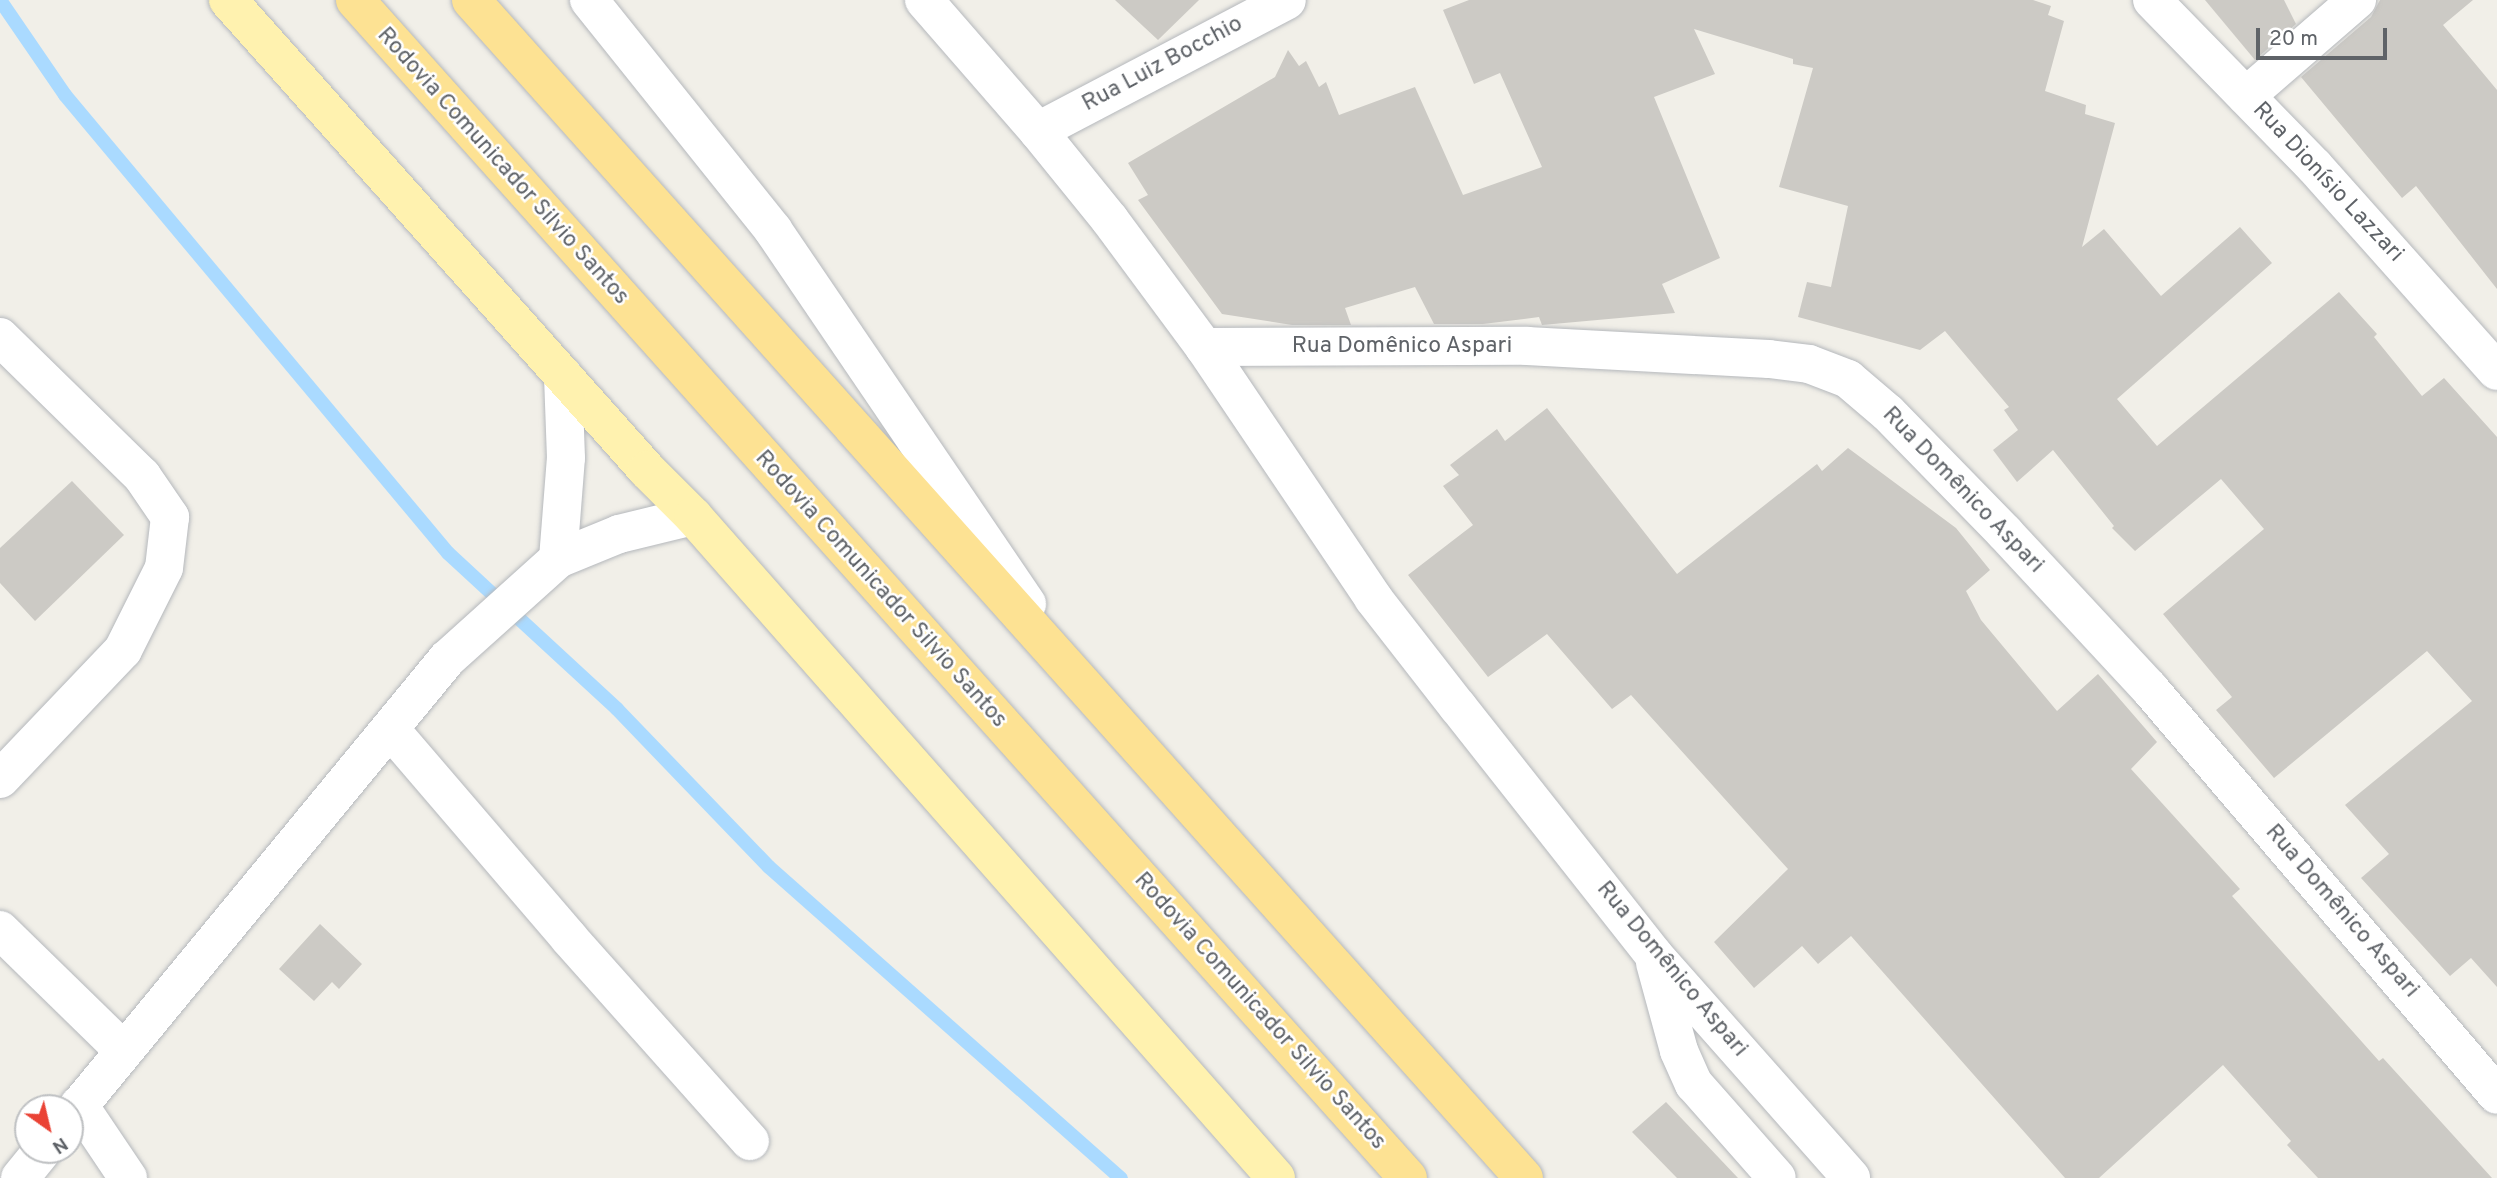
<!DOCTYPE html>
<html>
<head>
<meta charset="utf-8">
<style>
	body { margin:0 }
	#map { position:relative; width:2497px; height:1178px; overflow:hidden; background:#f1efe8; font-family:Overpass,sans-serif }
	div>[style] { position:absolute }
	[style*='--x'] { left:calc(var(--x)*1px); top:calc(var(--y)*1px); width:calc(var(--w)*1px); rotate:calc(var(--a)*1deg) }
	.stream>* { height:14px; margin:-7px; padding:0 7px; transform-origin:7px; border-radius:7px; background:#aadaff }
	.building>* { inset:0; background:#cccac5 }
	.roads { filter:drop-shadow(0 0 2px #b5b8bc) drop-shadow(0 0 2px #b5b8bc) }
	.minor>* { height:38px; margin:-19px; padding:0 19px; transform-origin:19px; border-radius:19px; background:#fff }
	.major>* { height:38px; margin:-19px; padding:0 19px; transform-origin:19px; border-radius:19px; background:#fff2af }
	.highway>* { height:38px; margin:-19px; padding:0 19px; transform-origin:19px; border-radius:19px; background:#fde293 }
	span { translate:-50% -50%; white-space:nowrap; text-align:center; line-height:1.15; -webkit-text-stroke:5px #fff; paint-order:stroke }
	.street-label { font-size:23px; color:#5f6368 }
	.north { position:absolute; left:14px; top:1094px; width:70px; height:70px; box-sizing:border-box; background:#fff; border:2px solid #bfc1c3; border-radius:50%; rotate:146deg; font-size:19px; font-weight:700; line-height:28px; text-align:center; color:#5f6368 }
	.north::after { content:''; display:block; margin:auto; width:24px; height:32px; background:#ea4335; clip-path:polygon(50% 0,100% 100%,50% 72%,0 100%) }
	.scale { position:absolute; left:2256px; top:28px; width:131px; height:32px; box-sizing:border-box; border:4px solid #5f6368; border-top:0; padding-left:9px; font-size:21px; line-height:24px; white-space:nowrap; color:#5f6368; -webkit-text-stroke:5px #fff; paint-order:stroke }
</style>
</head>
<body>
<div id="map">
	<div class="stream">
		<div style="--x:0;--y:0;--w:115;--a:55.6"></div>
		<div style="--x:65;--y:95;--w:597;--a:50.1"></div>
		<div style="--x:448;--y:553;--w:230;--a:42.7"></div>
		<div style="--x:617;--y:709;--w:219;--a:46.1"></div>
		<div style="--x:769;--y:867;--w:470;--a:41.5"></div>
	</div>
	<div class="building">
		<div style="clip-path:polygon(1115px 0,1199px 0,1158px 40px)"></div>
		<div style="clip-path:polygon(1469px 0,2033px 0,2051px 6px,2048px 15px,2064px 21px,2045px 91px,2086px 105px,2085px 114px,2115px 123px,2082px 247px,2104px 229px,2161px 296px,2240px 227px,2272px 263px,2117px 399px,2157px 446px,2339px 292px,2377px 334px,2374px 337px,2422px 396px,2444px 378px,2497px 437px,2497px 987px,2471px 958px,2450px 976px,2361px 878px,2389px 854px,2345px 805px,2472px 701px,2427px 651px,2274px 778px,2216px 710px,2232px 697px,2163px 614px,2264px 529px,2221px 479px,2135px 551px,2112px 528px,2114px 526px,2053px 450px,2017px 482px,1993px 450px,2018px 430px,2004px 410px,2009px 407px,1945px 331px,1920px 350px,1798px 317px,1807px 282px,1831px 287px,1848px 206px,1779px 187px,1813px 68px,1793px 64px,1793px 59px,1694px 29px,1715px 74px,1654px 97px,1720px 258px,1662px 284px,1675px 313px,1542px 325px,1539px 317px,1483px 324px,1434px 324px,1415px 287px,1345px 308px,1351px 325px,1292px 325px,1222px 314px,1138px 200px,1148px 195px,1128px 163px,1275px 77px,1288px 50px,1299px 66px,1306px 61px,1319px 87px,1326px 82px,1339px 115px,1415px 87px,1463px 195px,1542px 167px,1500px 73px,1474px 84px,1443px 10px)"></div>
		<div style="clip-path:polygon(2205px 0,2284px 0,2296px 24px,2255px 60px)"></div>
		<div style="clip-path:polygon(2380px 0,2473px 0,2443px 25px,2497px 90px,2497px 289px,2416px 186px,2402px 198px,2301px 77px,2371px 17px)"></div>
		<div style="clip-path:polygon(1547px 408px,1677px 574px,1817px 464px,1822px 471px,1848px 448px,1956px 528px,1990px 570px,1966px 591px,1981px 620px,2057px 711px,2098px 674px,2157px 742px,2131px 769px,2240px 889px,2232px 896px,2379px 1061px,2383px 1058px,2492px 1178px,2318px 1178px,2287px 1145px,2291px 1141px,2223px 1065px,2099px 1178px,2065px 1178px,1851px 936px,1818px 964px,1802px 946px,1754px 988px,1714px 942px,1788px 869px,1631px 695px,1612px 709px,1547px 634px,1488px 677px,1408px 575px,1473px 525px,1443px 486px,1459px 475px,1450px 465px,1497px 429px,1505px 441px)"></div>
		<div style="clip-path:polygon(72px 481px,124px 535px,35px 621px,0 583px,0 548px)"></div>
		<div style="clip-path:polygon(320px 924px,362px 964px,339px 989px,332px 982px,314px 1001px,279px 969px)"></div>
		<div style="clip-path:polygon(1666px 1102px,1738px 1178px,1677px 1178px,1632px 1132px)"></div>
	</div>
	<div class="roads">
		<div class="minor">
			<div style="--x:589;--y:0;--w:295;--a:51.3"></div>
			<div style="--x:773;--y:230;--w:452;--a:55.8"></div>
			<div style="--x:924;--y:0;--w:174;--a:49"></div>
			<div style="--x:1038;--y:131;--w:114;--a:51"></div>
			<div style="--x:1110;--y:220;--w:158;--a:53.5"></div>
			<div style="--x:1204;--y:347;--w:303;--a:56"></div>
			<div style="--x:1373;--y:598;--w:138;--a:52.1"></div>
			<div style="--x:1458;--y:707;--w:315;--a:51.7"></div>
			<div style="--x:1653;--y:954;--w:299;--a:48.5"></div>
			<div style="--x:2152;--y:0;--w:233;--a:45.7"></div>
			<div style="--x:2315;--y:167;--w:273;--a:48.3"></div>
			<div style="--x:2246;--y:96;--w:147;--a:-40.9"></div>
			<div style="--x:1038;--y:131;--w:281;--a:-27.7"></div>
			<div style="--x:0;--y:337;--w:199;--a:44.4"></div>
			<div style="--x:142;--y:476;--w:50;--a:55.7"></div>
			<div style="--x:170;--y:517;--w:51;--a:96.7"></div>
			<div style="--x:164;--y:568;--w:92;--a:116.6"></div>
			<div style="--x:123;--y:650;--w:178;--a:133.6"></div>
			<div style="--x:1204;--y:347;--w:323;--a:-0.2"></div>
			<div style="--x:1527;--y:346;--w:242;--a:3.1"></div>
			<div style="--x:1769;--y:359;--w:40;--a:7.1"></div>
			<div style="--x:1809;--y:364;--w:42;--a:21"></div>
			<div style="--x:1848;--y:379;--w:52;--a:40.4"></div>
			<div style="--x:1888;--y:413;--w:168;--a:45.7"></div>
			<div style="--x:2005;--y:533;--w:212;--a:47.1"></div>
			<div style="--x:2149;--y:688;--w:535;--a:49.47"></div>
			<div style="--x:558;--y:559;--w:101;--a:-85.5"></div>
			<div style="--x:566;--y:458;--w:83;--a:-92.1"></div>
			<div style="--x:390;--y:729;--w:275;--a:49.4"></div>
			<div style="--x:569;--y:938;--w:272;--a:48.3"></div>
			<div style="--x:0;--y:930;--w:173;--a:44.3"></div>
			<div style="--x:1655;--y:963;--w:91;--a:74.7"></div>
			<div style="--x:1679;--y:1051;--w:36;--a:66"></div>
			<div style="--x:1694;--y:1084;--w:125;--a:48.6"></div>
			<div style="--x:79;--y:1105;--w:88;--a:56.1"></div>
			<div style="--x:70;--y:1117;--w:593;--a:-50.54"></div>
			<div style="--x:447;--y:659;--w:149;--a:-42"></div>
			<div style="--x:558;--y:559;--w:66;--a:-22.3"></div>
			<div style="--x:619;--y:534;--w:76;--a:-13.7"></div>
			<div style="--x:20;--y:1178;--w:36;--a:-51"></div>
		</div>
		<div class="major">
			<div style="--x:228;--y:0;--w:630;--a:48.28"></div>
			<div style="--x:647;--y:470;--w:65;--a:45"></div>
			<div style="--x:693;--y:516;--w:882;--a:48.63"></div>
		</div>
		<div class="highway">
			<div style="--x:355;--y:0;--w:1580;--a:48.21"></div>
			<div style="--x:471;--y:0;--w:1580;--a:48.21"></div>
		</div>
	</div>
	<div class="street-label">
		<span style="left:1163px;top:65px;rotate:-28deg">Rua Luiz Bocchio</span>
		<span style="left:502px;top:167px;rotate:48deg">Rodovia Comunicador Silvio Santos</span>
		<span style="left:2327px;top:183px;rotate:47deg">Rua Dionísio Lazzari</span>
		<span style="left:1402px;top:347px">Rua Domênico Aspari</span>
		<span style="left:1962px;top:491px;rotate:46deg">Rua Domênico Aspari</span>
		<span style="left:880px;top:590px;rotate:48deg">Rodovia Comunicador Silvio Santos</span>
		<span style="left:2341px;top:912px;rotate:49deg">Rua Domênico Aspari</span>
		<span style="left:1671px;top:970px;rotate:50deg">Rua Domênico Aspari</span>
		<span style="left:1259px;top:1012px;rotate:48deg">Rodovia Comunicador Silvio Santos</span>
	</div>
	<div class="north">N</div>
	<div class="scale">20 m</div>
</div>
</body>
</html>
